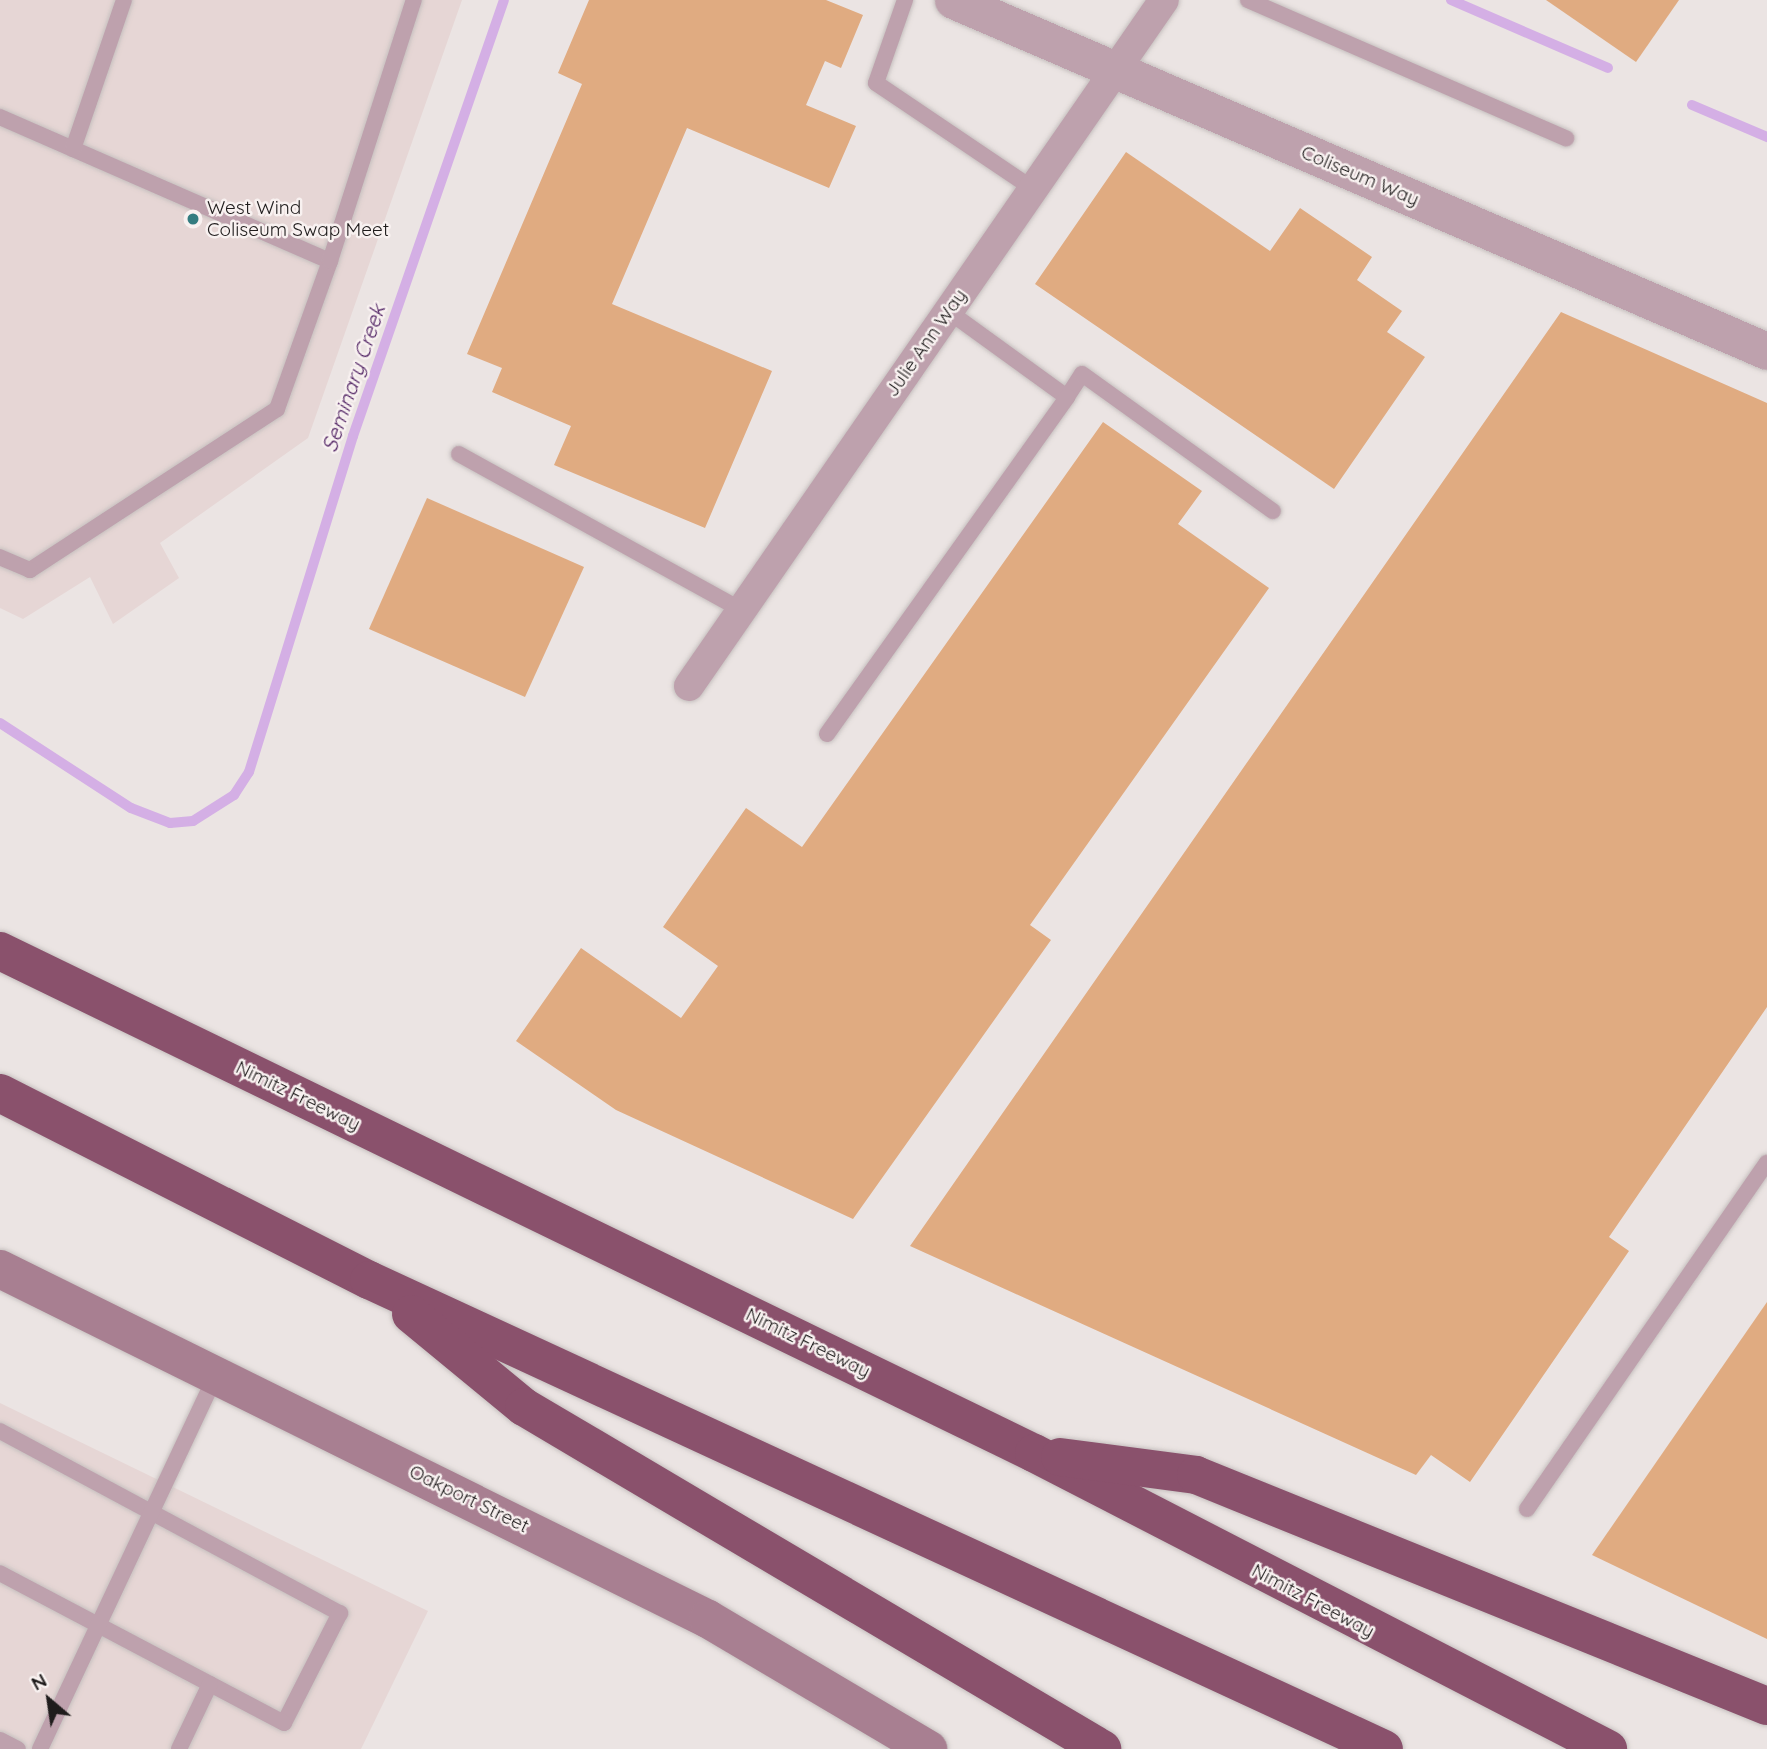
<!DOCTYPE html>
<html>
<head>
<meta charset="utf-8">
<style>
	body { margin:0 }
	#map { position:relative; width:1767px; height:1749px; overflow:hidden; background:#ebe4e3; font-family:Quicksand,sans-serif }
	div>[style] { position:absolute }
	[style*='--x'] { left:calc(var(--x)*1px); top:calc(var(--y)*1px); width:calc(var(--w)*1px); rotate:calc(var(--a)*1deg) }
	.built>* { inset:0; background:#e6d6d5 }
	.stream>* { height:10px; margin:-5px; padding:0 5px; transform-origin:5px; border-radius:5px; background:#d4afe5 }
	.building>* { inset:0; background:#e0ab81 }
	.roads { filter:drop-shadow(0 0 2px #c6c0bf) drop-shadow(0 0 2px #c6c0bf) }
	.service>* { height:16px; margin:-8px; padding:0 8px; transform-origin:8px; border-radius:8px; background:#bea1ad }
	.minor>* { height:30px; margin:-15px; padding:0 15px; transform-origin:15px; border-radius:15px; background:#bea1ad }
	.tertiary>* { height:37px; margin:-18.5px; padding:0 18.5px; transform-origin:18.5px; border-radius:18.5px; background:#bea1ad }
	.secondary>* { height:38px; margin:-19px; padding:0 19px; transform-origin:19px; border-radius:19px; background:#a87f91 }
	.motorway>* { height:38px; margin:-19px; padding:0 19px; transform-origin:19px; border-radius:19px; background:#8a516c }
	.dots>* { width:19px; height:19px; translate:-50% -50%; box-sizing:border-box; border:4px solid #f8f1f0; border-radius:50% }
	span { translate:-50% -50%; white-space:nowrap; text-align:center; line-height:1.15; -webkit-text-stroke:5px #f8f1f0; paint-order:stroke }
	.street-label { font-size:19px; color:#1f1c1c }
	.poi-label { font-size:19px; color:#1f1c1c }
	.left { translate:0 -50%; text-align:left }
	.water-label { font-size:21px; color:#552867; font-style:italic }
	.north { position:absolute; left:14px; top:1665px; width:70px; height:70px; -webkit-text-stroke:5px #f8f1f0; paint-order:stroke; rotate:331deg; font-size:19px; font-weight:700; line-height:28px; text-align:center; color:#1f1c1c }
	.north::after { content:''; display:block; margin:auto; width:24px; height:32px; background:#1f1c1c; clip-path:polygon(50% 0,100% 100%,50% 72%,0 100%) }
</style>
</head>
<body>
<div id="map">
	<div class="built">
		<div style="clip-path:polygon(0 0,462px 0,308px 438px,160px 543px,179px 578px,113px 624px,90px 577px,23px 619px,0 608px)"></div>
		<div style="clip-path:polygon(0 1403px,428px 1611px,361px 1749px,0 1749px)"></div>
	</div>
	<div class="stream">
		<div style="--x:1451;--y:0;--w:171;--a:23.4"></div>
		<div style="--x:1692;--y:105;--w:82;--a:23.1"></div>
		<div style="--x:0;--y:723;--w:156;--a:33"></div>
		<div style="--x:131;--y:808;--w:42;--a:21"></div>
		<div style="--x:170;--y:823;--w:23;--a:-5"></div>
		<div style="--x:193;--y:821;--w:49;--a:-32.4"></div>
		<div style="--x:234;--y:795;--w:27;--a:-57"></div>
		<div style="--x:249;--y:772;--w:352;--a:-72.8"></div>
		<div style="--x:353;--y:436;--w:461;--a:-70.9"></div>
	</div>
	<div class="building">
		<div style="clip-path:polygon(589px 0,826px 0,863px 15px,841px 68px,825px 61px,806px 105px,856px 126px,829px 188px,687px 128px,612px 304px,772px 371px,705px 528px,554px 465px,571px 426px,492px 392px,502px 368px,467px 354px,582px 84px,558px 73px)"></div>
		<div style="clip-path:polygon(1546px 0,1679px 0,1636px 62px)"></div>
		<div style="clip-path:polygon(1126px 152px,1270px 251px,1300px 208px,1372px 257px,1357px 280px,1402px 311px,1387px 332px,1425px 357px,1334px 489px,1035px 284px)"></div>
		<div style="clip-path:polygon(1561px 312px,1767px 403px,1767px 1007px,1609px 1237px,1629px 1251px,1470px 1482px,1431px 1455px,1416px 1475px,910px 1246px)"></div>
		<div style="clip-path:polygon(1103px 422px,1202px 491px,1178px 524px,1269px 588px,1030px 925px,1051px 940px,853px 1219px,616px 1110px,516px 1041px,581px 948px,681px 1018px,718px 966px,663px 927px,746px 808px,802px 847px)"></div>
		<div style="clip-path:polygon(427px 498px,584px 567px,525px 697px,369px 629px)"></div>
		<div style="clip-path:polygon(1767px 1302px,1767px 1639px,1592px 1555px)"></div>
	</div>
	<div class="roads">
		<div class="service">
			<div style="--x:905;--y:0;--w:88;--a:109.3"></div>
			<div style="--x:876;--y:83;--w:189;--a:34"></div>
			<div style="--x:1248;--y:0;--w:347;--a:23.5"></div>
			<div style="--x:0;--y:117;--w:360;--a:23.6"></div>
			<div style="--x:330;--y:261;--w:157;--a:109.7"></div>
			<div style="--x:277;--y:409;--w:295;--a:146.9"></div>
			<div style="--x:30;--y:570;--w:33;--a:-157"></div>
			<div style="--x:73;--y:149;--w:157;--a:-71.1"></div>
			<div style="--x:330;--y:261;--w:274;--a:-72.2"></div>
			<div style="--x:948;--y:311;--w:147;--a:35.9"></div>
			<div style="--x:1067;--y:397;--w:27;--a:-57"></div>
			<div style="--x:1082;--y:374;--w:235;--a:35.7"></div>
			<div style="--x:459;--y:454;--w:323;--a:28.9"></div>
			<div style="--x:827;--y:734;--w:414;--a:-54.5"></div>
			<div style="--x:0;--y:1431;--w:386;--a:28.2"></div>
			<div style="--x:340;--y:1613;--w:123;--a:117"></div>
			<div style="--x:284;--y:1723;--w:321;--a:-152.2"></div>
			<div style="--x:1527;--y:1509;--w:421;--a:-55.3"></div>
			<div style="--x:0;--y:1740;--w:20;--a:27"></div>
			<div style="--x:40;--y:1749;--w:413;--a:-64.8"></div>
			<div style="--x:179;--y:1749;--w:72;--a:-64.5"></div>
		</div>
		<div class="minor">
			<div style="--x:689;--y:686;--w:834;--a:-55.3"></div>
		</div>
		<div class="tertiary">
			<div style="--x:953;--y:0;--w:886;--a:23.33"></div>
		</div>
		<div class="secondary">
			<div style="--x:0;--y:1269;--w:790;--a:26.31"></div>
			<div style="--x:708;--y:1619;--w:256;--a:30.6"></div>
		</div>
		<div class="motorway">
			<div style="--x:0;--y:951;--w:1149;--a:25.9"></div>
			<div style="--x:1034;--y:1453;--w:646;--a:27.28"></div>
			<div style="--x:0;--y:1093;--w:414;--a:26.9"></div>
			<div style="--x:369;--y:1280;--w:1118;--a:24.8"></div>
			<div style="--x:411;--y:1314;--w:146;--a:39.5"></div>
			<div style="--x:524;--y:1407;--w:672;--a:30.61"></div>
			<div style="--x:1060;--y:1457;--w:137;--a:7.5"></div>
			<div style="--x:1196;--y:1475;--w:616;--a:22.03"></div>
		</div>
	</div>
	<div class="dots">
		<div style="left:193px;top:219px;background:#337c80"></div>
	</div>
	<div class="street-label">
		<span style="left:1360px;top:176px;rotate:23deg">Coliseum Way</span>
		<span style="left:926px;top:343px;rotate:-55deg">Julie Ann Way</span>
		<span style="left:298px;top:1096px;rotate:26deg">Nimitz Freeway</span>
		<span style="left:808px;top:1343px;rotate:26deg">Nimitz Freeway</span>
		<span style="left:469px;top:1499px;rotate:26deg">Oakport Street</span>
		<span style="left:1313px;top:1601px;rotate:28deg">Nimitz Freeway</span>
	</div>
	<div class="poi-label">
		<span class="left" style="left:207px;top:219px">West Wind<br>Coliseum Swap Meet</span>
	</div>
	<div class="water-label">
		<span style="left:353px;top:378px;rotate:-71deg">Seminary Creek</span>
	</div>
	<div class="north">N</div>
</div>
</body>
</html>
